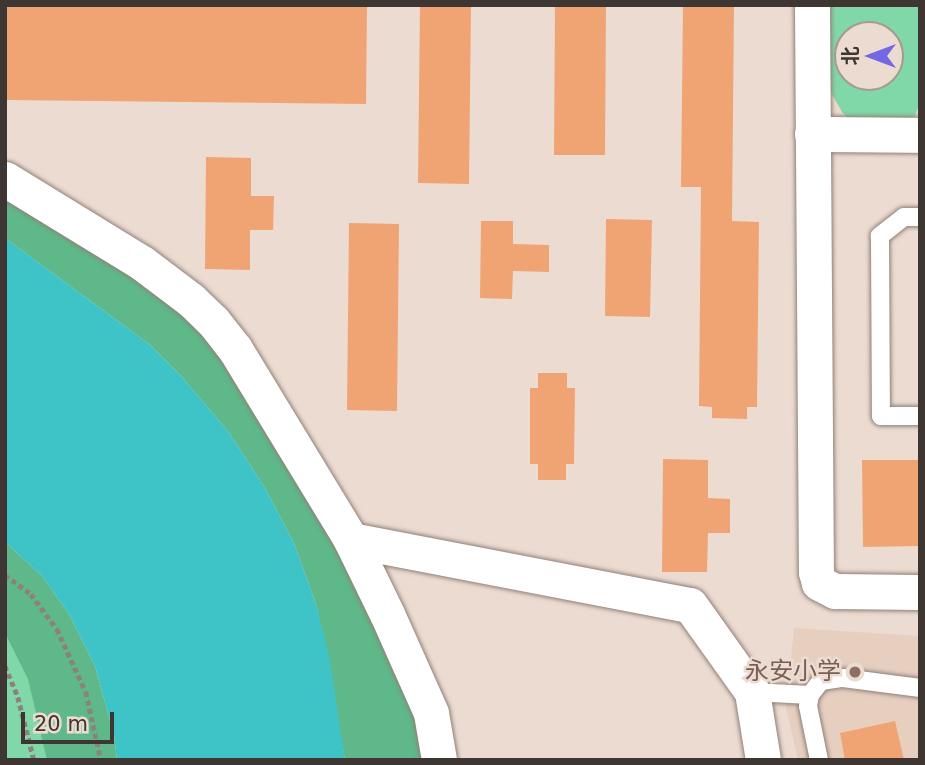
<!DOCTYPE html>
<html>
<head>
<meta charset="utf-8">
<style>
	body { margin:0 }
	#map { position:relative; width:925px; height:765px; overflow:hidden; background:#ecdbd1; font-family:"DejaVu Sans","Noto Sans SC",sans-serif }
	div>[style] { position:absolute }
	[style*='--x'] { left:calc(var(--x)*1px); top:calc(var(--y)*1px); width:calc(var(--w)*1px); rotate:calc(var(--a)*1deg) }
	.built>* { inset:0; background:#e7cfc0 }
	.green>* { inset:0; background:#80d8a8 }
	.forest>* { inset:0; background:#5eb889 }
	.water>* { inset:0; background:#3ec4c6 }
	.building>* { inset:0; background:#f1a473 }
	.path>* { height:4.5px; margin-top:-2.25px; transform-origin:0; background:repeating-linear-gradient(90deg,#8d817b 0 5px,transparent 0 8.5px) }
	.roads { filter:drop-shadow(0 0 2px #908178) drop-shadow(0 0 2px #908178) }
	.lane>* { height:18px; margin:-9px; padding:0 9px; transform-origin:9px; border-radius:9px; background:#fff }
	.street>* { height:35px; margin:-17.5px; padding:0 17.5px; transform-origin:17.5px; border-radius:17.5px; background:#fff }
	.dots>* { width:19px; height:19px; translate:-50% -50%; box-sizing:border-box; border:4px solid #ecdbd1; border-radius:50% }
	span { translate:-50% -50%; white-space:nowrap; text-align:center; line-height:1.15; -webkit-text-stroke:5px #ecdbd1; paint-order:stroke }
	.education-label { font-size:24px; color:#785e54 }
	.right { translate:-100% -50%; text-align:right }
	.frame { position:absolute; inset:0; border:7px solid #3d3632; pointer-events:none }
	.north { position:absolute; left:834px; top:21px; width:70px; height:70px; box-sizing:border-box; background:#ecdbd1; border:2px solid #a69991; border-radius:50%; rotate:270deg; font-size:19px; font-weight:700; line-height:28px; text-align:center; color:#3d3632 }
	.north::after { content:''; display:block; margin:auto; width:24px; height:32px; background:#7468e2; clip-path:polygon(50% 0,100% 100%,50% 72%,0 100%) }
	.scale { position:absolute; left:21px; top:712px; width:93px; height:32px; box-sizing:border-box; border:4px solid #3d3632; border-top:0; padding-left:9px; font-size:21px; line-height:24px; white-space:nowrap; color:#3d3632; -webkit-text-stroke:5px #ecdbd1; paint-order:stroke }
</style>
</head>
<body>
<div id="map">
	<div class="built">
		<div style="clip-path:polygon(794px 628px,920px 636px,920px 760px,798px 760px,786px 707px)"></div>
	</div>
	<div class="green">
		<div style="clip-path:polygon(evenodd,829px 5px,920px 5px,920px 102px,915px 116px,901px 122px,849px 119px,842px 112px,829px 89px,829px 5px,848px 35px,890px 35px,890px 77px,848px 77px,848px 35px)"></div>
		<div style="clip-path:polygon(5px 542px,117px 760px,5px 760px)"></div>
	</div>
	<div class="forest">
		<div style="clip-path:polygon(5px 197px,179px 303px,255px 400px,407px 679px,424px 760px,345px 760px,317px 607px,294px 543px,265px 488px,230px 434px,183px 378px,149px 344px,5px 238px)"></div>
		<div style="clip-path:polygon(5px 542px,42px 576px,69px 614px,95px 666px,114px 735px,117px 760px,47px 760px,28px 679px,5px 633px)"></div>
	</div>
	<div class="water">
		<div style="clip-path:polygon(5px 238px,149px 344px,183px 378px,230px 434px,265px 488px,294px 543px,317px 607px,330px 661px,345px 760px,117px 760px,114px 735px,95px 666px,69px 614px,42px 576px,5px 542px)"></div>
	</div>
	<div class="building">
		<div style="clip-path:polygon(7px 5px,367px 5px,366px 104px,6px 100px)"></div>
		<div style="clip-path:polygon(420px 5px,471px 5px,469px 184px,418px 183px)"></div>
		<div style="clip-path:polygon(555px 5px,606px 5px,605px 155px,554px 155px)"></div>
		<div style="clip-path:polygon(683px 5px,734px 5px,732px 221px,759px 222px,757px 407px,747px 407px,747px 419px,712px 418px,712px 407px,699px 406px,701px 187px,681px 187px)"></div>
		<div style="clip-path:polygon(206px 157px,251px 158px,251px 196px,274px 196px,273px 230px,250px 230px,250px 270px,205px 269px)"></div>
		<div style="clip-path:polygon(606px 219px,652px 220px,650px 317px,605px 316px)"></div>
		<div style="clip-path:polygon(481px 221px,513px 221px,513px 244px,549px 245px,549px 272px,513px 271px,512px 299px,480px 298px)"></div>
		<div style="clip-path:polygon(349px 223px,399px 224px,397px 411px,347px 410px)"></div>
		<div style="clip-path:polygon(538px 373px,567px 373px,567px 388px,575px 388px,574px 464px,566px 464px,566px 480px,538px 480px,538px 464px,530px 464px,530px 388px,538px 388px)"></div>
		<div style="clip-path:polygon(663px 459px,708px 460px,708px 498px,730px 499px,730px 533px,708px 533px,707px 572px,662px 572px)"></div>
		<div style="clip-path:polygon(862px 460px,920px 460px,920px 546px,863px 547px)"></div>
		<div style="clip-path:polygon(895px 721px,904px 760px,845px 760px,840px 733px)"></div>
	</div>
	<div class="path">
		<div style="--x:5;--y:575;--w:32;--a:36"></div>
		<div style="--x:31;--y:594;--w:44;--a:53.4"></div>
		<div style="--x:57;--y:629;--w:69;--a:65.3"></div>
		<div style="--x:86;--y:692;--w:70;--a:77.6"></div>
		<div style="--x:5;--y:666;--w:34;--a:67"></div>
		<div style="--x:18;--y:697;--w:65;--a:75.7"></div>
	</div>
	<div class="roads">
		<div class="lane">
			<div style="--x:920;--y:217;--w:16;--a:180"></div>
			<div style="--x:904;--y:217;--w:31;--a:142"></div>
			<div style="--x:880;--y:236;--w:180;--a:89.7"></div>
			<div style="--x:881;--y:416;--w:39;--a:0"></div>
			<div style="--x:752;--y:692;--w:58;--a:3"></div>
			<div style="--x:819;--y:760;--w:55;--a:-101.5"></div>
			<div style="--x:808;--y:706;--w:11;--a:-80"></div>
			<div style="--x:810;--y:695;--w:18;--a:-52"></div>
			<div style="--x:821;--y:681;--w:22;--a:-8"></div>
			<div style="--x:843;--y:678;--w:78;--a:7.4"></div>
		</div>
		<div class="street">
			<div style="--x:812;--y:5;--w:567;--a:89.6"></div>
			<div style="--x:816;--y:572;--w:11;--a:75"></div>
			<div style="--x:819;--y:583;--w:18;--a:27"></div>
			<div style="--x:835;--y:591;--w:85;--a:0.7"></div>
			<div style="--x:812;--y:134;--w:108;--a:0.5"></div>
			<div style="--x:5;--y:179;--w:161;--a:31.5"></div>
			<div style="--x:142;--y:263;--w:61;--a:37.1"></div>
			<div style="--x:191;--y:300;--w:30;--a:44"></div>
			<div style="--x:213;--y:321;--w:36;--a:52"></div>
			<div style="--x:235;--y:349;--w:223;--a:58.7"></div>
			<div style="--x:351;--y:540;--w:82;--a:64.1"></div>
			<div style="--x:387;--y:614;--w:108;--a:66"></div>
			<div style="--x:431;--y:713;--w:48;--a:80.3"></div>
			<div style="--x:351;--y:540;--w:345;--a:10.9"></div>
			<div style="--x:690;--y:605;--w:107;--a:54.5"></div>
			<div style="--x:752;--y:692;--w:69;--a:80.8"></div>
		</div>
	</div>
	<div class="dots">
		<div style="left:855px;top:672px;background:#8d6e63"></div>
	</div>
	<div class="education-label">
		<span class="right" style="left:841px;top:672px">永安小学</span>
	</div>
	<div class="frame"></div>
	<div class="north">北</div>
	<div class="scale">20 m</div>
</div>
</body>
</html>
